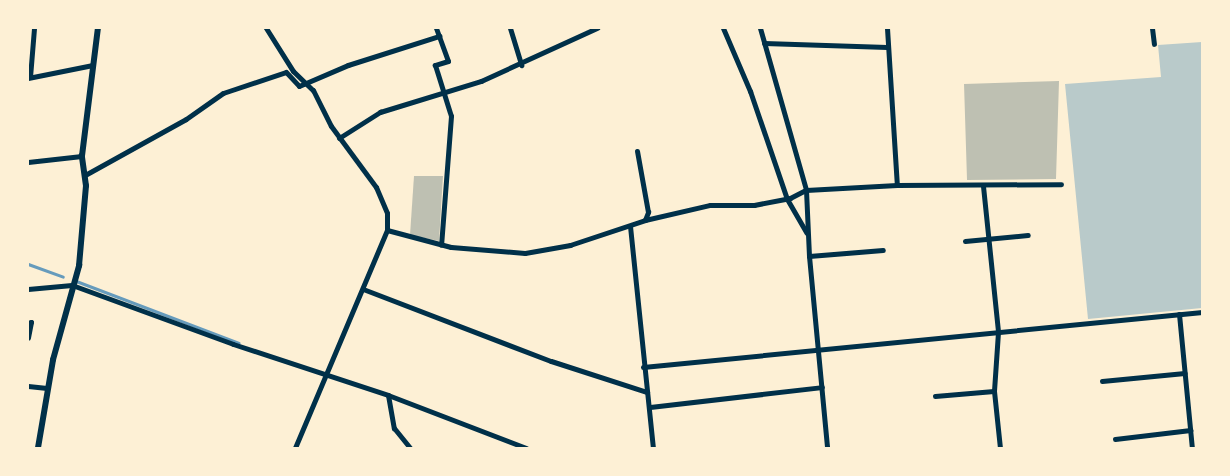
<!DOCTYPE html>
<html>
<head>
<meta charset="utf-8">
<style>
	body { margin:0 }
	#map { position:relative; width:1230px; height:476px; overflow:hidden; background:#fdf0d5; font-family:"PT Sans Narrow",sans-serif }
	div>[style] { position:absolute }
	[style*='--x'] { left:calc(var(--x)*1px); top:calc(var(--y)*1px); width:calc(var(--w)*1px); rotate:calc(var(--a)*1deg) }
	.green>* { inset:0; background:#b9caca }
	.stream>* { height:3px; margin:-1.5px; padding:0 1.5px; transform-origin:1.5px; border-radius:1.5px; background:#669bbc }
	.building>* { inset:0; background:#bec0b2 }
	.minor>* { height:5px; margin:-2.5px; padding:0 2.5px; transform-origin:2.5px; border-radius:2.5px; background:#003049 }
	.tertiary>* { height:5.5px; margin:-2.75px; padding:0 2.75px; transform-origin:2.75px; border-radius:2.75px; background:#003049 }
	span { translate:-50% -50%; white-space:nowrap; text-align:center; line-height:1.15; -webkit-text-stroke:5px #fdf0d5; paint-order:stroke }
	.frame { position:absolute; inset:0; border:29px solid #fdf0d5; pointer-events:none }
</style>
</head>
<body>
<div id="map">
	<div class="green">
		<div style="clip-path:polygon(1202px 42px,1202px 308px,1088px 319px,1065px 84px,1161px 77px,1158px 45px)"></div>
	</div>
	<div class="stream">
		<div style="--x:28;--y:264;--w:37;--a:20"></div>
		<div style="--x:76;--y:281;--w:174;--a:20.8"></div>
	</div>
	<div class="building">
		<div style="clip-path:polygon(1059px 81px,1056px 179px,967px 180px,964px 84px)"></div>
		<div style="clip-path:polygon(414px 176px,443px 176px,439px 241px,410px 235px)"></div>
	</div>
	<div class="minor">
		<div style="--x:266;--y:28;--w:51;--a:57.9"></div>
		<div style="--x:293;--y:71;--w:28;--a:44"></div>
		<div style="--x:313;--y:90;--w:40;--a:63.4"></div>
		<div style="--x:331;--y:126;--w:76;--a:53.6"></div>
		<div style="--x:376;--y:187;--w:28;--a:67"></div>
		<div style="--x:387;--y:213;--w:17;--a:90"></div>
		<div style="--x:387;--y:230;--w:237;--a:112.9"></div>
		<div style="--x:436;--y:28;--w:35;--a:70"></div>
		<div style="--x:448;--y:61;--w:14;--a:163"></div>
		<div style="--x:435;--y:65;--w:53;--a:72.6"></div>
		<div style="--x:451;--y:116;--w:129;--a:94.4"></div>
		<div style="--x:510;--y:28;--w:39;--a:73"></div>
		<div style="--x:723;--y:28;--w:69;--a:66.8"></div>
		<div style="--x:750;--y:91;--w:114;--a:71.1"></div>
		<div style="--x:787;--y:199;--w:39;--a:60"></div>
		<div style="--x:760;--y:28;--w:168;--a:74.1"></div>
		<div style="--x:806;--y:190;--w:66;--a:87.4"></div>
		<div style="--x:809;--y:256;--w:193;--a:84.6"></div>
		<div style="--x:887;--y:28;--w:157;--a:86.4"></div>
		<div style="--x:1152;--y:28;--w:16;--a:83"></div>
		<div style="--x:764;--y:43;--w:123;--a:1.9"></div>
		<div style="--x:30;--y:77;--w:49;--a:-85.3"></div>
		<div style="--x:28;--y:78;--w:66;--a:-11.3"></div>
		<div style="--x:339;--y:138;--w:49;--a:-32.4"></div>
		<div style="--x:380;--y:112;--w:106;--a:-17.1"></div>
		<div style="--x:481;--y:81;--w:128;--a:-24.6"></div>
		<div style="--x:28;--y:162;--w:54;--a:-6.3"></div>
		<div style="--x:85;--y:175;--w:115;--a:-29"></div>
		<div style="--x:186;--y:119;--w:45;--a:-35.1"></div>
		<div style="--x:223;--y:93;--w:66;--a:-18.4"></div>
		<div style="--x:286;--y:72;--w:19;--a:47"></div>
		<div style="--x:299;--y:86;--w:53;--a:-23.2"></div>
		<div style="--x:348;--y:65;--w:96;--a:-17.7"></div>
		<div style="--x:983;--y:186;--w:147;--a:84.1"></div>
		<div style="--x:998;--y:332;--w:59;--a:93.9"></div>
		<div style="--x:994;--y:391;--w:57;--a:84"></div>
		<div style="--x:645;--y:220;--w:67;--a:-13"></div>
		<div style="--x:710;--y:205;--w:44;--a:0"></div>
		<div style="--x:754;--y:205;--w:37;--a:-11"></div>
		<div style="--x:790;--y:198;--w:18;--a:-27"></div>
		<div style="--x:806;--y:190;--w:91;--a:-3.1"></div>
		<div style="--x:897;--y:185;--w:164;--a:-0.3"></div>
		<div style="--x:630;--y:226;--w:223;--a:84.1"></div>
		<div style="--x:387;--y:230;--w:66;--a:14.9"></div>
		<div style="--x:451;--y:247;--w:74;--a:4.6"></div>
		<div style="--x:525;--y:253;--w:46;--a:-10.1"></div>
		<div style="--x:570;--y:245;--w:79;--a:-18.4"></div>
		<div style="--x:645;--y:220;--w:9;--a:-69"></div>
		<div style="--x:648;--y:212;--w:62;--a:-100.2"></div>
		<div style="--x:965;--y:241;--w:63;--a:-5.4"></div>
		<div style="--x:809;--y:256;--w:74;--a:-4.6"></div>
		<div style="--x:28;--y:289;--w:44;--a:-5.2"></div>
		<div style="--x:72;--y:285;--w:171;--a:20.1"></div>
		<div style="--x:233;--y:344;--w:163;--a:18.2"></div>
		<div style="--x:388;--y:395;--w:148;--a:21"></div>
		<div style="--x:363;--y:289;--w:201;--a:21"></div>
		<div style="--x:551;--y:361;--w:101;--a:17.9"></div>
		<div style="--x:1179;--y:314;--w:135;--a:84.5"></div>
		<div style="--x:28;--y:323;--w:3;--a:-18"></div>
		<div style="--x:31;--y:322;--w:16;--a:101"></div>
		<div style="--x:643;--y:367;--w:562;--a:-5.62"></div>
		<div style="--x:1102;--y:381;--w:83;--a:-5.5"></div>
		<div style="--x:28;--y:386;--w:19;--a:6"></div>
		<div style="--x:388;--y:395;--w:34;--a:80"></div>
		<div style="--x:394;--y:428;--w:26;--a:51"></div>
		<div style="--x:935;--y:396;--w:59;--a:-4.8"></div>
		<div style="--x:650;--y:407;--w:173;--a:-6.6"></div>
		<div style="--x:1115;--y:439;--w:76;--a:-6.8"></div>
	</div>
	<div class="tertiary">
		<div style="--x:38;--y:448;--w:89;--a:-80.3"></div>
		<div style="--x:53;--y:360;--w:98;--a:-74.5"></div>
		<div style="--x:79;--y:266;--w:80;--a:-85"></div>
		<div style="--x:86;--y:186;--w:30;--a:-98"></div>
		<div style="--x:82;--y:156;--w:129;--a:-82.9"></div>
	</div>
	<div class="frame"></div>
</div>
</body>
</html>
